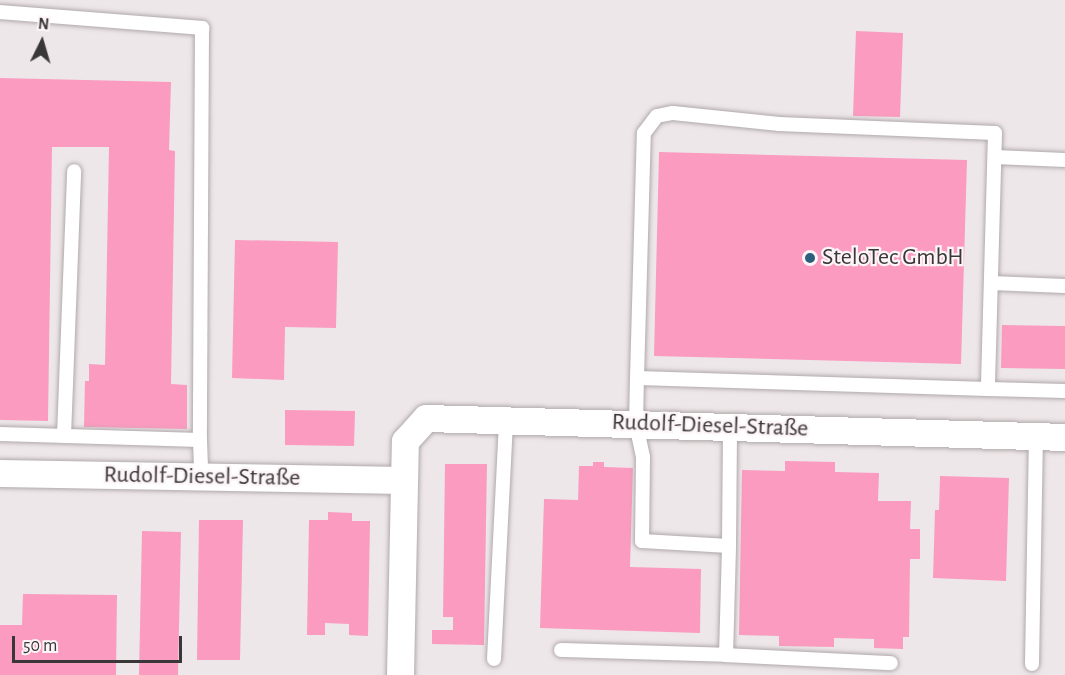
<!DOCTYPE html>
<html>
<head>
<meta charset="utf-8">
<style>
	body { margin:0 }
	#map { position:relative; width:1065px; height:675px; overflow:hidden; background:#eee7e9; font-family:"Alegreya Sans",sans-serif }
	div>[style] { position:absolute }
	[style*='--x'] { left:calc(var(--x)*1px); top:calc(var(--y)*1px); width:calc(var(--w)*1px); rotate:calc(var(--a)*1deg) }
	.building>* { inset:0; background:#fa9bbf }
	.roads { filter:drop-shadow(0 0 2px #b0a9ab) drop-shadow(0 0 2px #b0a9ab) }
	.lane>* { height:14px; margin:-7px; padding:0 7px; transform-origin:7px; border-radius:7px; background:#fff }
	.street>* { height:27px; margin:-13.5px; padding:0 13.5px; transform-origin:13.5px; border-radius:13.5px; background:#fff }
	.dots>* { width:16px; height:16px; translate:-50% -50%; box-sizing:border-box; border:3px solid #fcf4f6; border-radius:50% }
	span { translate:-50% -50%; white-space:nowrap; text-align:center; line-height:1.15; -webkit-text-stroke:4.5px #fcf4f6; paint-order:stroke }
	.poi-label { font-size:24px; color:#3a3738 }
	.left { translate:0 -50%; text-align:left }
	.street-label { font-size:24px; color:#3a3738 }
	.north { position:absolute; left:12px; top:12px; width:60px; height:60px; -webkit-text-stroke:4px #fcf4f6; paint-order:stroke; rotate:5deg; font-size:16px; font-weight:700; line-height:24px; text-align:center; color:#3a3738 }
	.north::after { content:''; display:block; margin:auto; width:21px; height:27px; background:#3a3738; clip-path:polygon(50% 0,100% 100%,50% 72%,0 100%) }
	.scale { position:absolute; left:12px; top:636px; width:170px; height:27px; box-sizing:border-box; border:3px solid #3a3738; border-top:0; padding-left:8px; font-size:18px; line-height:21px; white-space:nowrap; color:#3a3738; -webkit-text-stroke:4px #fcf4f6; paint-order:stroke }
</style>
</head>
<body>
<div id="map">
	<div class="building">
		<div style="clip-path:polygon(856px 31px,903px 33px,900px 117px,853px 116px)"></div>
		<div style="clip-path:polygon(0 78px,171px 82px,169px 150px,175px 151px,171px 384px,187px 385px,187px 429px,84px 427px,85px 381px,89px 381px,89px 364px,105px 365px,109px 147px,52px 147px,48px 421px,0 420px)"></div>
		<div style="clip-path:polygon(659px 152px,967px 160px,961px 364px,654px 356px)"></div>
		<div style="clip-path:polygon(235px 240px,338px 242px,336px 328px,285px 327px,284px 380px,232px 378px)"></div>
		<div style="clip-path:polygon(1002px 325px,1065px 326px,1065px 369px,1001px 368px)"></div>
		<div style="clip-path:polygon(285px 410px,355px 411px,354px 446px,285px 445px)"></div>
		<div style="clip-path:polygon(785px 461px,835px 462px,835px 472px,879px 473px,878px 501px,911px 501px,910px 529px,920px 529px,920px 559px,910px 559px,909px 637px,903px 637px,903px 649px,874px 648px,874px 639px,834px 638px,834px 647px,779px 646px,779px 636px,739px 635px,742px 470px,785px 471px)"></div>
		<div style="clip-path:polygon(593px 462px,604px 462px,604px 467px,633px 468px,630px 567px,701px 569px,700px 633px,540px 628px,544px 499px,578px 500px,579px 466px,593px 466px)"></div>
		<div style="clip-path:polygon(445px 464px,487px 464px,484px 645px,432px 644px,432px 630px,453px 630px,453px 617px,443px 617px)"></div>
		<div style="clip-path:polygon(940px 476px,1009px 478px,1006px 581px,933px 578px,935px 510px,939px 510px)"></div>
		<div style="clip-path:polygon(328px 512px,352px 513px,352px 521px,370px 521px,368px 636px,349px 635px,349px 624px,325px 623px,325px 635px,307px 635px,309px 520px,328px 520px)"></div>
		<div style="clip-path:polygon(199px 520px,243px 520px,240px 660px,197px 660px)"></div>
		<div style="clip-path:polygon(142px 531px,181px 532px,178px 675px,139px 675px)"></div>
		<div style="clip-path:polygon(23px 594px,117px 595px,116px 675px,0 675px,0 625px,22px 625px)"></div>
	</div>
	<div class="roads">
		<div class="lane">
			<div style="--x:0;--y:12;--w:203;--a:4.5"></div>
			<div style="--x:202;--y:28;--w:412;--a:90.3"></div>
			<div style="--x:995;--y:157;--w:70;--a:2.5"></div>
			<div style="--x:991;--y:283;--w:74;--a:2.3"></div>
			<div style="--x:988;--y:389;--w:77;--a:1.5"></div>
			<div style="--x:0;--y:434;--w:200;--a:1.7"></div>
			<div style="--x:200;--y:440;--w:37;--a:88"></div>
			<div style="--x:64;--y:436;--w:265;--a:-87.8"></div>
			<div style="--x:729;--y:546;--w:119;--a:-89.5"></div>
			<div style="--x:561;--y:650;--w:165;--a:1.7"></div>
			<div style="--x:726;--y:655;--w:109;--a:-88.4"></div>
			<div style="--x:729;--y:546;--w:87;--a:-176.7"></div>
			<div style="--x:642;--y:541;--w:84;--a:-89.3"></div>
			<div style="--x:643;--y:457;--w:34;--a:-102"></div>
			<div style="--x:636;--y:424;--w:46;--a:-88.8"></div>
			<div style="--x:637;--y:378;--w:245;--a:-88.4"></div>
			<div style="--x:644;--y:133;--w:21;--a:-53"></div>
			<div style="--x:657;--y:116;--w:16;--a:-11"></div>
			<div style="--x:673;--y:113;--w:107;--a:5.9"></div>
			<div style="--x:779;--y:124;--w:216;--a:2.4"></div>
			<div style="--x:995;--y:133;--w:256;--a:91.6"></div>
			<div style="--x:988;--y:389;--w:351;--a:-178.2"></div>
			<div style="--x:726;--y:655;--w:165;--a:2.8"></div>
			<div style="--x:494;--y:659;--w:238;--a:-87.1"></div>
			<div style="--x:1032;--y:664;--w:228;--a:-89"></div>
		</div>
		<div class="street">
			<div style="--x:0;--y:473;--w:404;--a:1"></div>
			<div style="--x:400;--y:675;--w:234;--a:-88.8"></div>
			<div style="--x:405;--y:441;--w:31;--a:-48"></div>
			<div style="--x:426;--y:418;--w:639;--a:1.7"></div>
		</div>
	</div>
	<div class="dots">
		<div style="left:810px;top:258px;background:#2a5e7b"></div>
	</div>
	<div class="poi-label">
		<span class="left" style="left:822px;top:258px">SteloTec GmbH</span>
	</div>
	<div class="street-label">
		<span style="left:710px;top:426px;rotate:2deg">Rudolf-Diesel-Straße</span>
		<span style="left:202px;top:477px;rotate:1deg">Rudolf-Diesel-Straße</span>
	</div>
	<div class="north">N</div>
	<div class="scale">50 m</div>
</div>
</body>
</html>
